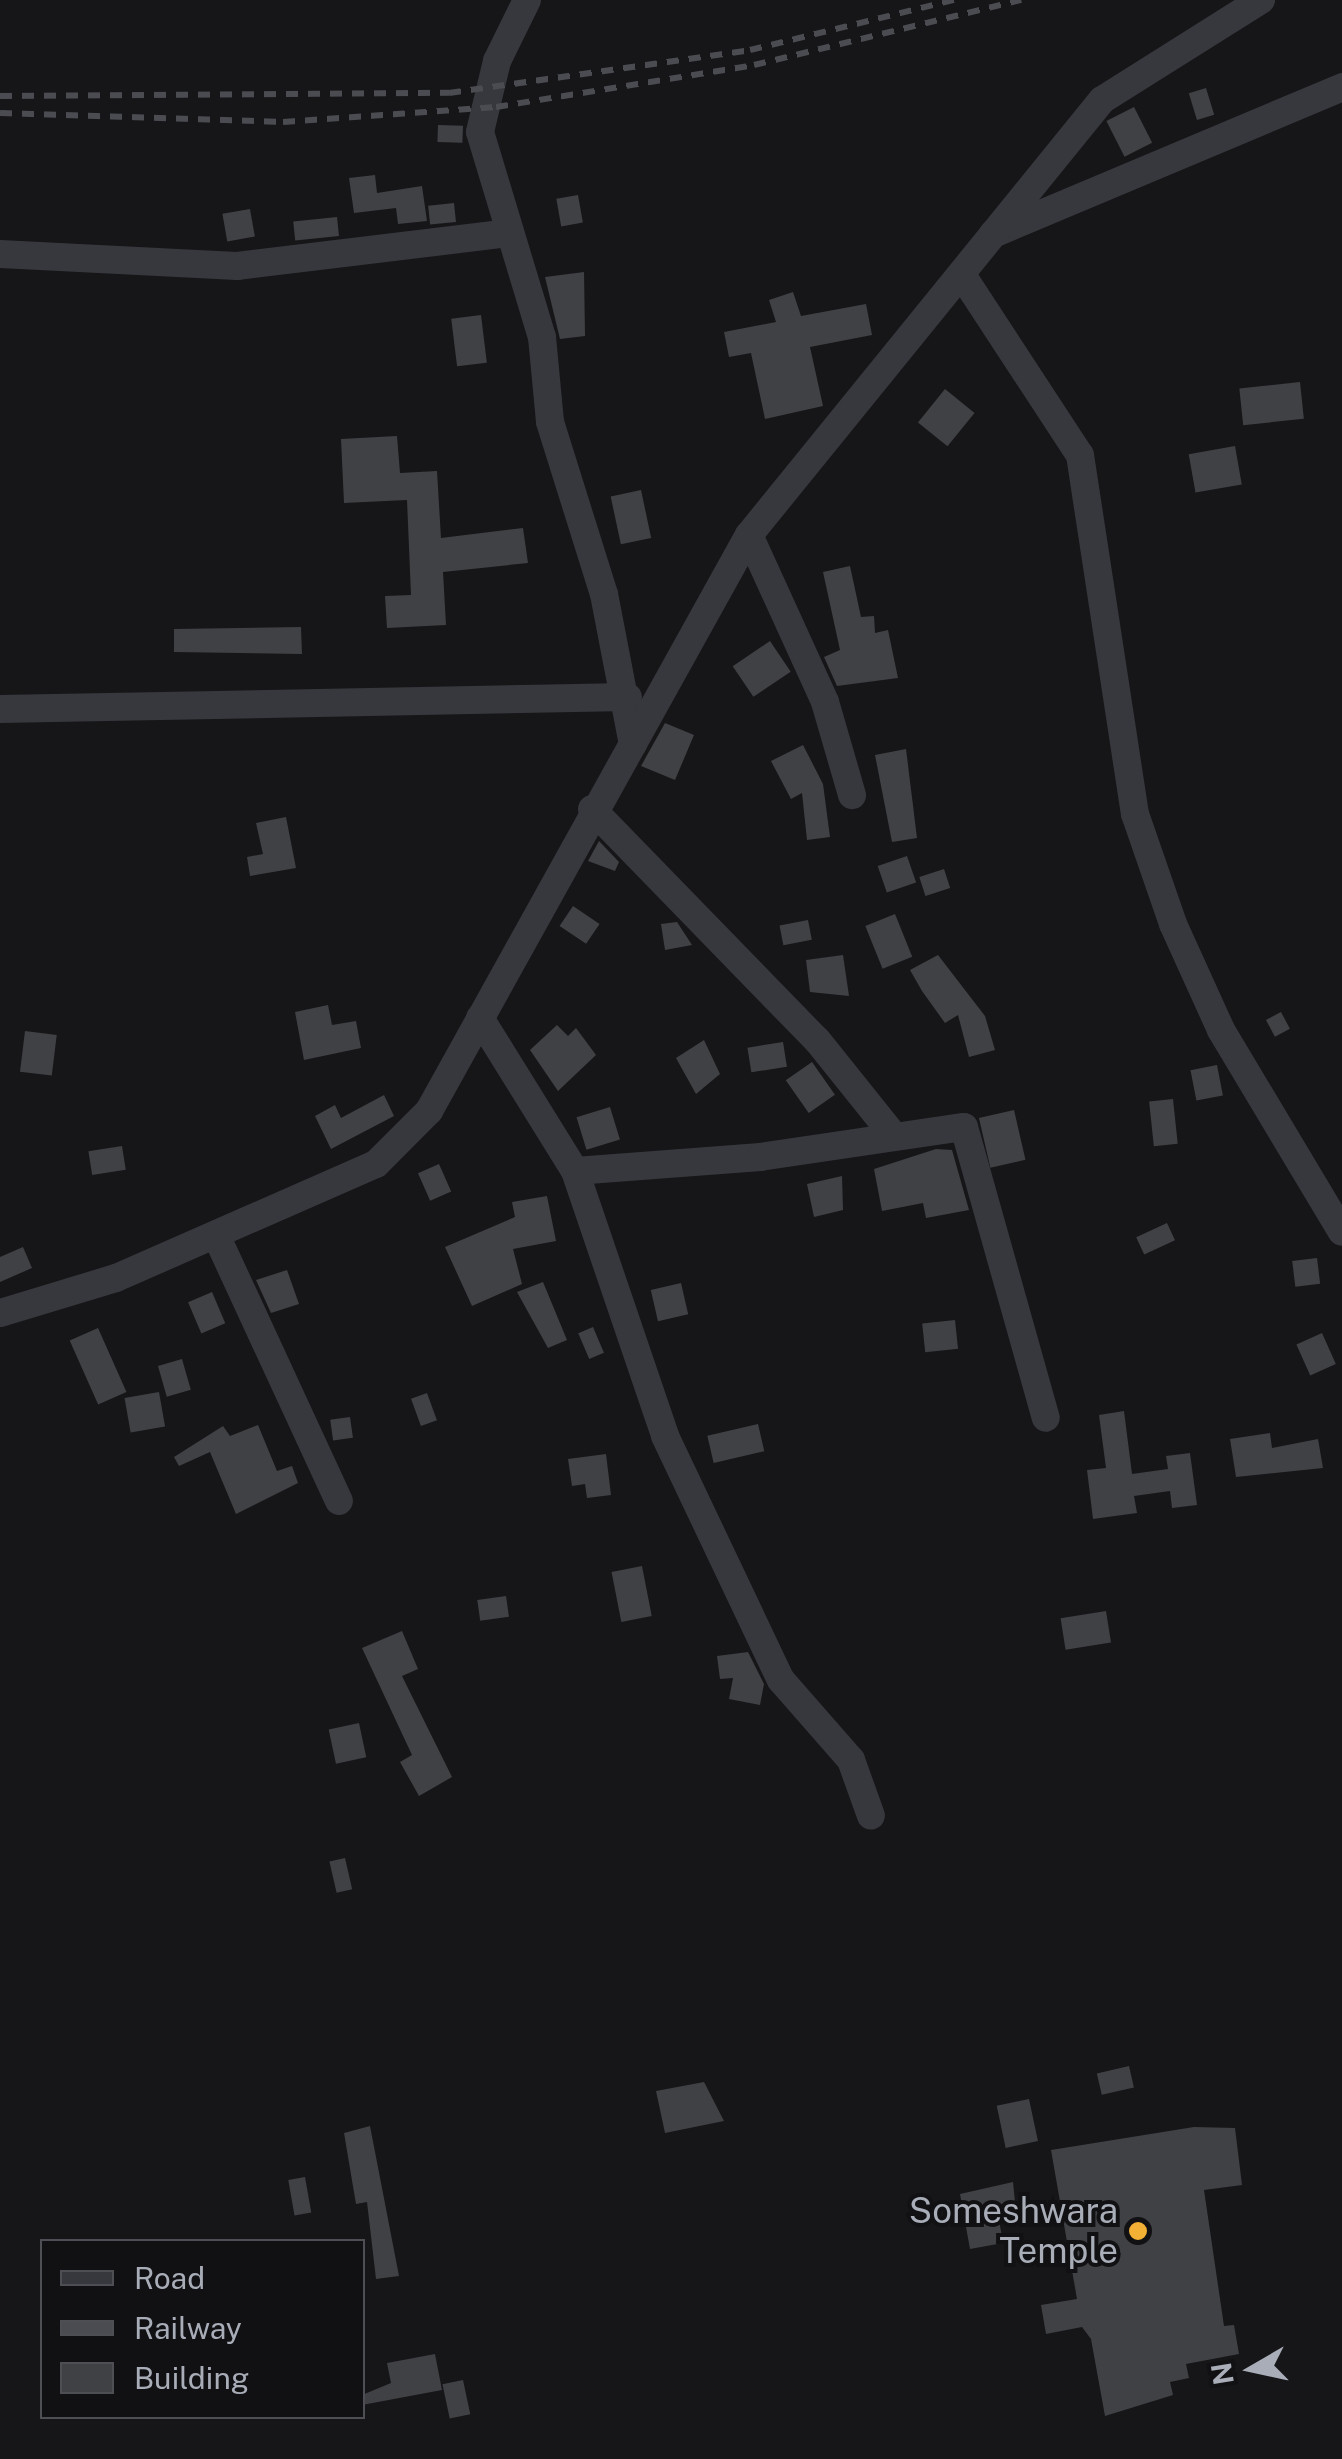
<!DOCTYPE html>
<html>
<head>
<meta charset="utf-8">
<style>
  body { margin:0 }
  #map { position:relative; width:1342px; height:2459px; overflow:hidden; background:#161618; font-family:"Public Sans",sans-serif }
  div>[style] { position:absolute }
  .building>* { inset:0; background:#404145; transform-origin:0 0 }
  .minor>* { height:28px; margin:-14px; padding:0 14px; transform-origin:14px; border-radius:14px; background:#37383d }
  .rail>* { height:6px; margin-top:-3px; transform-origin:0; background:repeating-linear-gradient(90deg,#4a4c52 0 12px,transparent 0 22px) }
  .dots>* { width:28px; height:28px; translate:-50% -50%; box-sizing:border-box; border:5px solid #111113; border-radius:50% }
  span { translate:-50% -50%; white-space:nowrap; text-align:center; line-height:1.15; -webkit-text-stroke:8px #111113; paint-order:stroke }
  .poi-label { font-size:35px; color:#a8adb8 }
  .right { translate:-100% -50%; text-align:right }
  .legend { position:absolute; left:40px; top:2239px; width:325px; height:180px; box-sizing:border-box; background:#111113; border:2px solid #4d4f55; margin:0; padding:12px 18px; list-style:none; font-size:30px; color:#a8adb8 }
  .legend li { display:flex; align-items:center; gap:20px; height:50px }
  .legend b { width:50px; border:2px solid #4d4f55 }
  .north { position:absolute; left:1202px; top:2319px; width:100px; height:100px; -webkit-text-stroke:8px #111113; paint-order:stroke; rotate:261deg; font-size:28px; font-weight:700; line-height:40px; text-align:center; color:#a8adb8 }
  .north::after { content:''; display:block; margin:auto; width:35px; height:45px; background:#a8adb8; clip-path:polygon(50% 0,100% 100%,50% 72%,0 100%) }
</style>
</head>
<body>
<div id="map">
  <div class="building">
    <i style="left:1206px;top:88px;width:28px;height:18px;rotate:73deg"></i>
    <i style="left:1134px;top:107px;width:40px;height:31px;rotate:63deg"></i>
    <i style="left:438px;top:125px;width:25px;height:17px;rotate:2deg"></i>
    <i style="clip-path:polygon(375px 175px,377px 193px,422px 186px,427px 221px,398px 224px,396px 208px,354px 213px,349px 178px)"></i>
    <i style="left:578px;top:195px;width:28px;height:22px;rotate:80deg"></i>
    <i style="left:454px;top:203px;width:19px;height:26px;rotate:84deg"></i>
    <i style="left:250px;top:209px;width:28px;height:28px;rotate:80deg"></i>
    <i style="left:337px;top:217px;width:19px;height:44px;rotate:84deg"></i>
    <i style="clip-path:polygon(584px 272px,585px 336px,560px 339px,545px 277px)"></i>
    <i style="clip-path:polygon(793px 292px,801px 316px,866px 304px,872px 335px,810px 347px,823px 406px,765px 419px,751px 353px,729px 357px,724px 332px,776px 322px,769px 300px)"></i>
    <i style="left:481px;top:315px;width:48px;height:30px;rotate:83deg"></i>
    <i style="left:1300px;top:382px;width:37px;height:61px;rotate:84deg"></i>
    <i style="left:945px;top:389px;width:38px;height:43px;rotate:39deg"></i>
    <i style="clip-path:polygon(397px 436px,400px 473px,437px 471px,441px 538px,523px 528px,528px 563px,443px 572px,446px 625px,387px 628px,385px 596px,411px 595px,407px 500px,344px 503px,341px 439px)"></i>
    <i style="left:1235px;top:446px;width:39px;height:47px;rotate:80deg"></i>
    <i style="left:641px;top:490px;width:49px;height:31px;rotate:78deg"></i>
    <i style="clip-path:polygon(850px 566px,861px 617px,874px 616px,875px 633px,888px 630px,898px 678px,837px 686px,824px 657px,840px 650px,823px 572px)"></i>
    <i style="clip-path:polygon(301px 627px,302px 654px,174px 652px,174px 629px)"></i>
    <i style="left:770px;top:641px;width:37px;height:45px;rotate:56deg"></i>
    <i style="clip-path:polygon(665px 723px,694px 735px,675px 780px,641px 766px)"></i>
    <i style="clip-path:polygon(803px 745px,823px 784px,830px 837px,807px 840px,802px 793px,791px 799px,771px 761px)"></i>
    <i style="clip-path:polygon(906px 749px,917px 838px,892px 842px,875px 755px)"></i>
    <i style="clip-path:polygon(286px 817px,296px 868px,250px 876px,247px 857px,263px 854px,256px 823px)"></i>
    <i style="clip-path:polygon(599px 841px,619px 862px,615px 871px,588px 861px)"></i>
    <i style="left:907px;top:856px;width:28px;height:31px;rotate:71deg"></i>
    <i style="left:944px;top:869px;width:20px;height:26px;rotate:72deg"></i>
    <i style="left:573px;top:906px;width:32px;height:24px;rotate:34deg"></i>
    <i style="left:895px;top:914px;width:46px;height:32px;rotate:68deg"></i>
    <i style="left:808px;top:920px;width:20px;height:29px;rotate:79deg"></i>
    <i style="clip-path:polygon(677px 922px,692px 945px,665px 950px,661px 924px)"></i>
    <i style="clip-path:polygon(843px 955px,849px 996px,810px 992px,806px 960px)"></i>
    <i style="clip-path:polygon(938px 955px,985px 1016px,995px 1050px,969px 1057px,958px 1015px,945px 1023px,922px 991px,910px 970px)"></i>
    <i style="clip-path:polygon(328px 1005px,332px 1025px,356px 1021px,361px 1048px,304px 1060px,295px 1012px)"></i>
    <i style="left:1281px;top:1012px;width:19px;height:17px;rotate:62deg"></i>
    <i style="clip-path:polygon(557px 1025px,568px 1036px,576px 1028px,596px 1055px,558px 1091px,530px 1050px)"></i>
    <i style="left:25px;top:1031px;width:32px;height:41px;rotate:7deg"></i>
    <i style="clip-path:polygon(704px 1040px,720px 1074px,696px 1094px,676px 1058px)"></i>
    <i style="left:783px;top:1042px;width:25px;height:36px;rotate:81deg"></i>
    <i style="left:812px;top:1062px;width:40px;height:32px;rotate:55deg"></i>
    <i style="left:1217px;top:1065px;width:31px;height:27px;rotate:79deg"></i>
    <i style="clip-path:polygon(384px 1095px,394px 1116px,331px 1149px,315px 1116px,335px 1105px,341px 1118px)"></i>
    <i style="left:1173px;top:1099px;width:45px;height:24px;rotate:84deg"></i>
    <i style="left:610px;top:1107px;width:34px;height:35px;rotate:73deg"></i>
    <i style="left:1014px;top:1110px;width:51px;height:36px;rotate:77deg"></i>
    <i style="left:122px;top:1146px;width:24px;height:34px;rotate:81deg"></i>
    <i style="clip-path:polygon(936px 1149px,952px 1150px,969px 1210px,926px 1218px,923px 1203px,882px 1211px,874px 1169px)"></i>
    <i style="left:439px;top:1164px;width:30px;height:23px;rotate:66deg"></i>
    <i style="clip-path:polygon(842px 1176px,843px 1210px,814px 1217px,807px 1184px)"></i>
    <i style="clip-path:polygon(547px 1196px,556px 1241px,513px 1249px,522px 1284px,472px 1306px,445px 1247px,515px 1217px,512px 1202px)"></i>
    <i style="left:1167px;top:1223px;width:19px;height:34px;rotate:65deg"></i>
    <i style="clip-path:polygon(23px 1247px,32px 1268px,0 1282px,0 1257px)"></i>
    <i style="left:1317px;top:1258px;width:26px;height:25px;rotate:83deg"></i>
    <i style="clip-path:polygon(287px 1270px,299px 1304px,271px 1313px,256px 1280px)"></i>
    <i style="clip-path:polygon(543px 1282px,567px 1340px,548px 1348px,517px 1292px)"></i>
    <i style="left:681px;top:1283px;width:32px;height:31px;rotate:77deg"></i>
    <i style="left:212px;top:1292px;width:34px;height:26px;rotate:67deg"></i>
    <i style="left:955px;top:1320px;width:29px;height:33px;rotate:84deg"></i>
    <i style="left:593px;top:1327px;width:28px;height:16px;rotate:67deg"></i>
    <i style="left:98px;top:1328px;width:70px;height:31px;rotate:66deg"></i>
    <i style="left:1322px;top:1333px;width:34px;height:28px;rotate:66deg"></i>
    <i style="left:182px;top:1359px;width:32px;height:25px;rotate:74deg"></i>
    <i style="left:159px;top:1392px;width:35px;height:35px;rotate:80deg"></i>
    <i style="left:427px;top:1393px;width:29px;height:17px;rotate:70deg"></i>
    <i style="clip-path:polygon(1124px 1411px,1132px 1474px,1168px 1469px,1166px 1456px,1190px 1453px,1197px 1505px,1172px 1508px,1170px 1491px,1134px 1496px,1137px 1513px,1093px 1519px,1087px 1470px,1106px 1468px,1099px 1415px)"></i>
    <i style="left:350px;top:1417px;width:21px;height:20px;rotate:82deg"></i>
    <i style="left:758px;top:1424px;width:28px;height:52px;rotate:77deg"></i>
    <i style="clip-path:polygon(258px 1425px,277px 1471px,292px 1466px,298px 1483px,236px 1514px,210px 1452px,179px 1466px,174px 1457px,223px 1426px,230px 1436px)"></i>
    <i style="clip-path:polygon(1270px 1433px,1272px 1448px,1318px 1439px,1323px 1468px,1236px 1477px,1230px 1439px)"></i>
    <i style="clip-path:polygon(606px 1454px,611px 1495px,587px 1498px,585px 1484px,572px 1486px,568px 1459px)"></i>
    <i style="left:642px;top:1566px;width:51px;height:31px;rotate:79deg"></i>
    <i style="left:506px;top:1596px;width:21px;height:29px;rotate:82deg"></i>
    <i style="left:1106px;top:1611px;width:32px;height:46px;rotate:81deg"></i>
    <i style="clip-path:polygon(402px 1631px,418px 1669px,402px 1676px,452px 1777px,419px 1796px,400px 1762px,412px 1755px,362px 1648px)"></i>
    <i style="clip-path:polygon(748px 1652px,764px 1684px,760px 1705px,729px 1699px,733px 1678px,720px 1679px,717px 1656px)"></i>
    <i style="left:359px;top:1723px;width:35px;height:31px;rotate:78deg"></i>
    <i style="left:345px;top:1858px;width:32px;height:16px;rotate:77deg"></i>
    <i style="left:1129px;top:2066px;width:22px;height:33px;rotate:77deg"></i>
    <i style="clip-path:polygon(704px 2082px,724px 2121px,665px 2133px,656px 2091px)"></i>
    <i style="left:1029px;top:2099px;width:43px;height:33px;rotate:78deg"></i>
    <i style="clip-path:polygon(370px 2126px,399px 2276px,376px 2279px,367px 2202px,356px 2204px,344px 2133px)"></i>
    <i style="clip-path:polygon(1194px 2127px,1235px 2128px,1242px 2185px,1204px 2190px,1224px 2326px,1234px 2325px,1239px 2354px,1186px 2364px,1189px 2378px,1170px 2382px,1173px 2395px,1105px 2416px,1091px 2339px,1082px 2327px,1046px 2334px,1041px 2305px,1077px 2299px,1051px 2150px)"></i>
    <i style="left:305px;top:2177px;width:36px;height:17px;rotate:80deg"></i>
    <i style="clip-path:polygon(1013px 2182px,1016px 2212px,998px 2214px,1003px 2243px,970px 2249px,960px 2194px)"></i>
    <i style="clip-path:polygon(435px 2354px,442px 2390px,362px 2405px,362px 2395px,391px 2383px,387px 2363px)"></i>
    <i style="left:463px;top:2380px;width:35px;height:21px;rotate:78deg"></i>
  </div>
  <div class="minor">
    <i style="left:527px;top:0;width:68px;rotate:116.2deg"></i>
    <i style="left:497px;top:61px;width:73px;rotate:103.5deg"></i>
    <i style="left:480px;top:132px;width:214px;rotate:73.2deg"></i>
    <i style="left:542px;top:337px;width:85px;rotate:84.6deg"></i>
    <i style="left:550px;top:422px;width:180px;rotate:72.6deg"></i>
    <i style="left:604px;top:594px;width:153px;rotate:79.1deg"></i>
    <i style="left:993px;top:234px;width:379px;rotate:-22.8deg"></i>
    <i style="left:0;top:254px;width:237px;rotate:2.9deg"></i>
    <i style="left:237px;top:266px;width:273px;rotate:-6.9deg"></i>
    <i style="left:962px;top:275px;width:215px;rotate:56.8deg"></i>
    <i style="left:1080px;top:455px;width:363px;rotate:81.3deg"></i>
    <i style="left:1135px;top:814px;width:116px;rotate:70.9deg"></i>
    <i style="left:1173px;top:924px;width:116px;rotate:65.6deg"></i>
    <i style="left:1221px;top:1030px;width:235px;rotate:59.1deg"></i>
    <i style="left:749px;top:535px;width:183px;rotate:65.5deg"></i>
    <i style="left:825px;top:702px;width:97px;rotate:73.8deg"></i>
    <i style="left:0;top:709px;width:628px;rotate:-1.09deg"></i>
    <i style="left:592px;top:809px;width:322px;rotate:45.8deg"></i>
    <i style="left:817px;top:1040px;width:123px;rotate:51.3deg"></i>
    <i style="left:480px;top:1018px;width:180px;rotate:58.2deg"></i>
    <i style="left:575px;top:1171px;width:280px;rotate:71.2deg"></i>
    <i style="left:665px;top:1436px;width:270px;rotate:64.6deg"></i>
    <i style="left:781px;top:1680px;width:106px;rotate:48.8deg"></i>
    <i style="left:851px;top:1760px;width:59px;rotate:70.3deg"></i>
    <i style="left:575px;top:1171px;width:186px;rotate:-4.3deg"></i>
    <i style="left:760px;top:1157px;width:206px;rotate:-8.4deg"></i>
    <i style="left:964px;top:1127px;width:302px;rotate:74.3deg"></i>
    <i style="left:216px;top:1235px;width:293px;rotate:65.2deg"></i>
    <i style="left:0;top:1313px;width:121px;rotate:-16.8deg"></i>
    <i style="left:116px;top:1278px;width:284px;rotate:-23.7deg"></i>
    <i style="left:376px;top:1164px;width:75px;rotate:-45deg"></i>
    <i style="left:429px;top:1111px;width:659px;rotate:-60.95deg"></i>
    <i style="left:749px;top:535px;width:560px;rotate:-50.94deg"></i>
    <i style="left:1102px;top:100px;width:188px;rotate:-32.2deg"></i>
  </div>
  <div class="rail">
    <i style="left:0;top:96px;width:449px;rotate:-0.4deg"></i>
    <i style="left:449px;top:93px;width:304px;rotate:-8.1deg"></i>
    <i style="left:750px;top:50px;width:210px;rotate:-13.8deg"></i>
    <i style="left:0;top:113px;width:283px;rotate:1.8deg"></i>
    <i style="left:283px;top:122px;width:214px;rotate:-4deg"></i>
    <i style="left:496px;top:107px;width:261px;rotate:-9.2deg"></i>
    <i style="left:754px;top:65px;width:275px;rotate:-13.7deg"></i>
  </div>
  <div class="dots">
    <i style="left:1138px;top:2231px;background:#f2b134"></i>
  </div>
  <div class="poi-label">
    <span class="right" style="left:1118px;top:2231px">Someshwara<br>Temple</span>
  </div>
  <ul class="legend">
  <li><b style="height:12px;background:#37383d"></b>Road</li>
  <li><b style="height:12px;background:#4a4c52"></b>Railway</li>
  <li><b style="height:28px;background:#404145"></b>Building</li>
  </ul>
  <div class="north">N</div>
</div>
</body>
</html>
